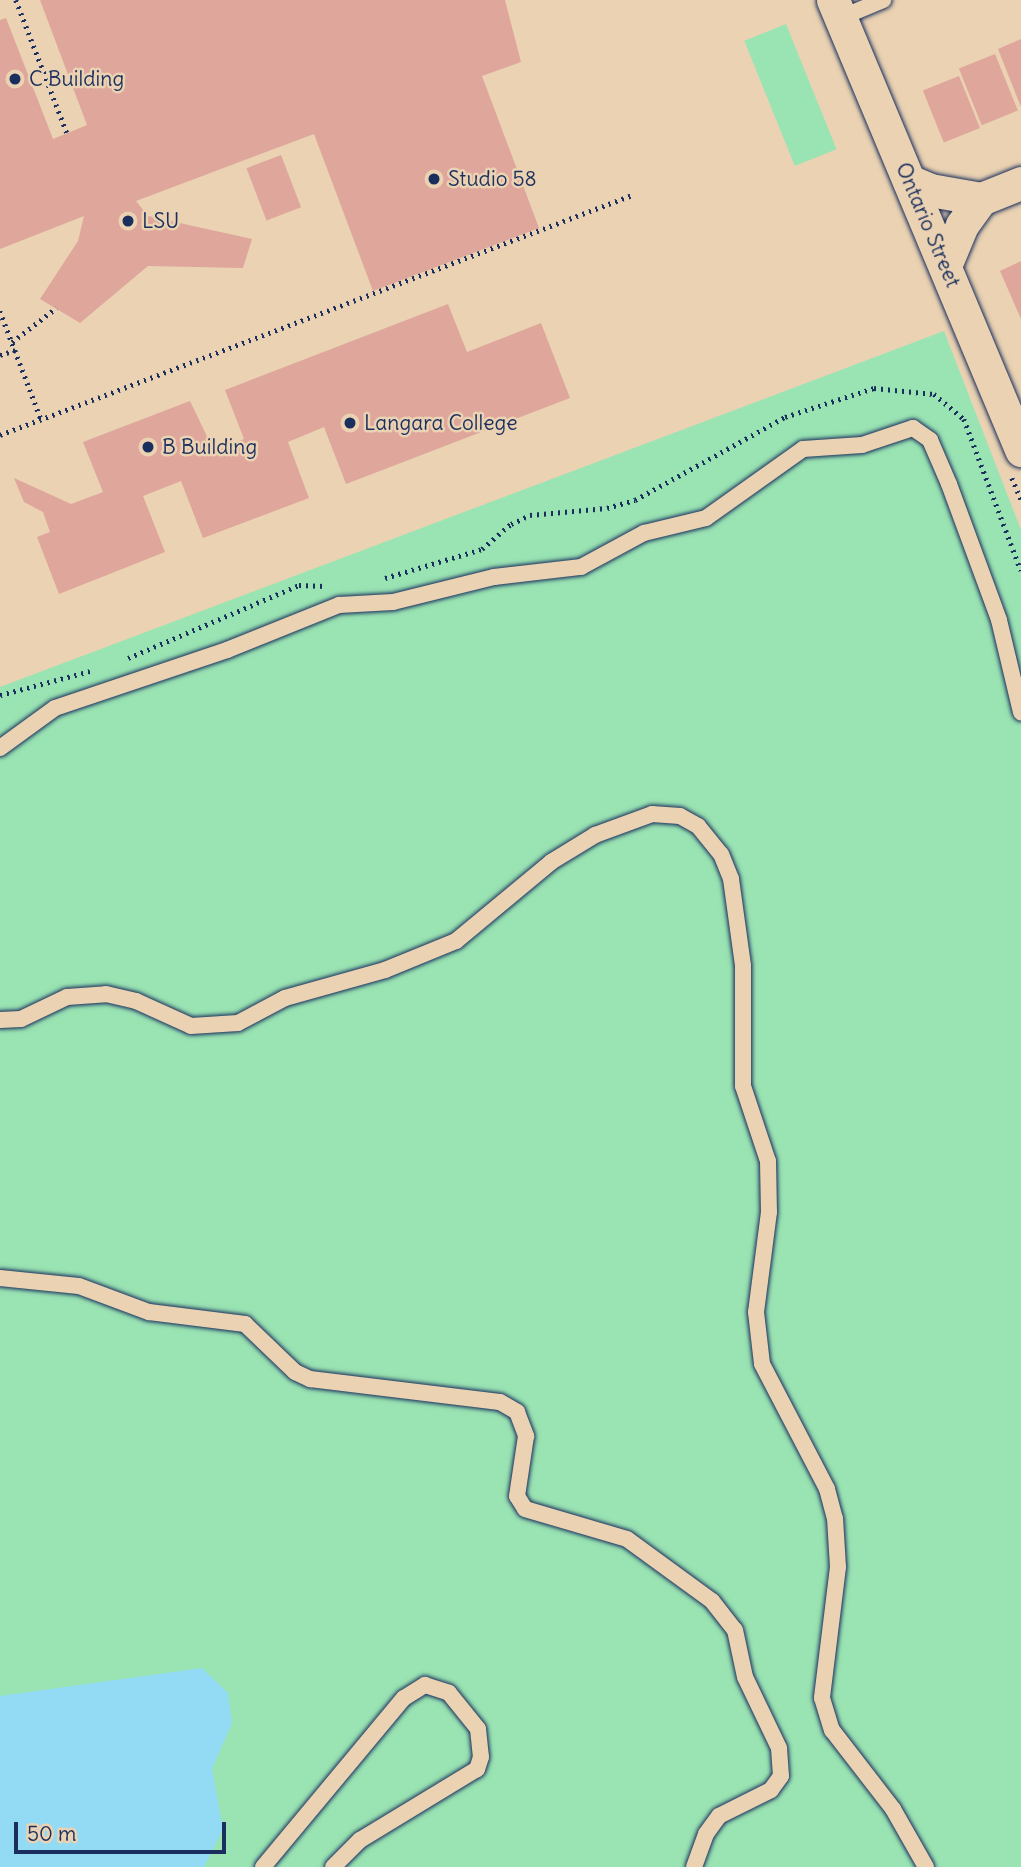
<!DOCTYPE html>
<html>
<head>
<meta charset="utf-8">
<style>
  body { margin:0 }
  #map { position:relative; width:1021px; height:1867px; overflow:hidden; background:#ead2b2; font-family:Delius,sans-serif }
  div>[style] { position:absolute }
  .green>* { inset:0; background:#9ae4b3; transform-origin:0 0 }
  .water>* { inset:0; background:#93dbf4 }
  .building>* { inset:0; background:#dfa69c; transform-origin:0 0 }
  .path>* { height:4.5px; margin-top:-2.25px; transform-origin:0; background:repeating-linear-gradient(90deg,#1b2f5e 0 2px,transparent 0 7px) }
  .roads { filter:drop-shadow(0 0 2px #1b2f5e) drop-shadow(0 0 2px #1b2f5e) }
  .service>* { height:16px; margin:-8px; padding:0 8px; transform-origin:8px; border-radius:8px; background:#ead2b2 }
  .minor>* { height:33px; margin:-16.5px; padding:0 16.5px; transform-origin:16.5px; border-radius:16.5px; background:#ead2b2 }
  .dots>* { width:19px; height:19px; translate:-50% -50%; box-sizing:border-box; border:4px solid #ead2b2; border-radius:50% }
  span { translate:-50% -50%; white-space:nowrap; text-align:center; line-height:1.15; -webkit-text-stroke:5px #ead2b2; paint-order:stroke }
  .poi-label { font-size:21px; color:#1b2f5e }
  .left { translate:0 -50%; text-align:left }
  .street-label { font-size:21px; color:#1b2f5e }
  .scale { position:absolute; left:14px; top:1822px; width:212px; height:32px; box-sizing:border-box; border:4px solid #1b2f5e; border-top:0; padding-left:9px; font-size:21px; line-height:24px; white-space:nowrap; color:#1b2f5e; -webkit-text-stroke:5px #ead2b2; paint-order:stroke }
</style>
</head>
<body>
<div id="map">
  <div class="green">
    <i style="left:786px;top:24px;width:135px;height:45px;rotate:68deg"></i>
    <i style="clip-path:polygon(944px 331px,1021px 530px,1021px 1867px,0 1867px,0 687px)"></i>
  </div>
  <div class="water">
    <i style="clip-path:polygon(202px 1668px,228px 1693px,232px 1723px,212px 1769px,223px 1829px,204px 1867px,0 1867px,0 1696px)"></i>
  </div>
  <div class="building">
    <i style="clip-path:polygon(40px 0,505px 0,521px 62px,482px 76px,539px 228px,373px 291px,314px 134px,136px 201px,148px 216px,252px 239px,243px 268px,148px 266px,80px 323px,40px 299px,78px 241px,84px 216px,0 249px,0 20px,6px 18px,53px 139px,87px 125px)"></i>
    <i style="clip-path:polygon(1021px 39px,1021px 107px,998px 49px)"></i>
    <i style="left:995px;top:54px;width:61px;height:39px;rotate:68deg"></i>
    <i style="left:959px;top:76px;width:56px;height:39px;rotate:68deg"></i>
    <i style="left:281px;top:155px;width:56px;height:37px;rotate:69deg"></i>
    <i style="clip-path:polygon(1021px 261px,1021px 319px,1000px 271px)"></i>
    <i style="clip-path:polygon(448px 304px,467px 352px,541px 323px,570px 398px,346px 484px,324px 427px,288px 442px,309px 498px,203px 538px,181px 481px,143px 496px,165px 552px,59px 594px,37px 537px,50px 532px,43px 512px,24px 502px,14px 478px,71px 504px,103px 492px,83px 442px,190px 401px,214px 451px,244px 439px,225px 390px)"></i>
  </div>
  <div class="path">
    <i style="left:16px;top:0;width:142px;rotate:69deg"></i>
    <i style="left:0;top:311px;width:116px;rotate:69.2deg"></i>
    <i style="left:12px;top:342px;width:56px;rotate:-37.7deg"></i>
    <i style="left:0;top:355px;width:16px;rotate:-18deg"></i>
    <i style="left:0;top:435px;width:676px;rotate:-20.79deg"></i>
    <i style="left:1012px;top:478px;width:23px;rotate:67deg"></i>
    <i style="left:385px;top:578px;width:101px;rotate:-16.6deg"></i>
    <i style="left:482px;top:549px;width:38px;rotate:-41deg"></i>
    <i style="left:511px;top:524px;width:21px;rotate:-25deg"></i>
    <i style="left:530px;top:515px;width:77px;rotate:-5.2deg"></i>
    <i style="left:607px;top:508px;width:29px;rotate:-16deg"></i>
    <i style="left:635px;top:500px;width:171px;rotate:-29deg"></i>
    <i style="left:785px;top:417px;width:94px;rotate:-18deg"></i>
    <i style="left:874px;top:388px;width:60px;rotate:5.7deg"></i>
    <i style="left:934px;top:394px;width:39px;rotate:40deg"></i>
    <i style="left:964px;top:419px;width:162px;rotate:69.4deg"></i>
    <i style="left:128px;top:658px;width:186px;rotate:-23.1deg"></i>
    <i style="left:299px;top:585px;width:26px;rotate:2deg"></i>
    <i style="left:0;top:695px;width:93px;rotate:-14.9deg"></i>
  </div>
  <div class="roads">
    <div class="service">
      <i style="left:840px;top:18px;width:47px;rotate:-22.7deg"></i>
      <i style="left:0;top:748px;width:68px;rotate:-36deg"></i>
      <i style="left:55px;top:708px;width:182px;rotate:-18.6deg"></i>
      <i style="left:227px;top:650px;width:121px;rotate:-21.9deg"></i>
      <i style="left:339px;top:605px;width:54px;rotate:-3.2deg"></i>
      <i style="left:393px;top:602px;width:104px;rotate:-13.9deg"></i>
      <i style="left:494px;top:577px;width:88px;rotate:-6.6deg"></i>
      <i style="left:581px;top:567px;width:72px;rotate:-28.4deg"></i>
      <i style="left:644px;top:533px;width:64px;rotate:-13.6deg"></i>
      <i style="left:706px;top:518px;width:119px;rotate:-35.4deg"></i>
      <i style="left:803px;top:449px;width:59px;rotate:-3.9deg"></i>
      <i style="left:862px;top:445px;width:54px;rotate:-18.4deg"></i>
      <i style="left:913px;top:428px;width:21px;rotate:35deg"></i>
      <i style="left:930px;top:440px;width:48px;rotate:66.6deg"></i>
      <i style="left:949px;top:484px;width:145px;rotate:69.8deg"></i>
      <i style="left:999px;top:620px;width:95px;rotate:76.6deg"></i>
      <i style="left:0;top:1020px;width:21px;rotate:-3deg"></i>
      <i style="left:21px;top:1019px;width:51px;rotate:-25.6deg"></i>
      <i style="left:67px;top:997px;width:39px;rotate:-4deg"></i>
      <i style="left:106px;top:994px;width:31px;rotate:13deg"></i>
      <i style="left:136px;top:1001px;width:60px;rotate:24.4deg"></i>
      <i style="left:191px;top:1026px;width:47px;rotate:-3.7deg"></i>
      <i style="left:238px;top:1023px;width:53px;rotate:-28deg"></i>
      <i style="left:285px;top:998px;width:104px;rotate:-15.6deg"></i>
      <i style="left:385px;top:970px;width:77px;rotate:-22.2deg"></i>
      <i style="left:456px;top:941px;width:124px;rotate:-39.7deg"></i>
      <i style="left:551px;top:862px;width:52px;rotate:-31.5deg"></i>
      <i style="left:595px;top:835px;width:61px;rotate:-20.2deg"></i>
      <i style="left:652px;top:814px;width:28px;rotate:4deg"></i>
      <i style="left:680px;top:816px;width:21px;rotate:29deg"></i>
      <i style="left:698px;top:826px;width:36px;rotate:51deg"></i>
      <i style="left:721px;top:854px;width:27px;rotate:68deg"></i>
      <i style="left:731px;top:879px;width:88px;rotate:82.1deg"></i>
      <i style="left:743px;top:966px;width:120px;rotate:90deg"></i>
      <i style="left:743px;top:1086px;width:79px;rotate:71.6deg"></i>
      <i style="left:768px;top:1161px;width:51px;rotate:88.9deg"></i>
      <i style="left:769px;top:1212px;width:101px;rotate:97.4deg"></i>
      <i style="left:756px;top:1312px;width:52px;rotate:83.4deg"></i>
      <i style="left:762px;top:1364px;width:141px;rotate:62.5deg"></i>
      <i style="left:827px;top:1489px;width:30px;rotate:75deg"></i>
      <i style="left:835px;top:1518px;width:49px;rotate:86.5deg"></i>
      <i style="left:838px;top:1567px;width:132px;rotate:97deg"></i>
      <i style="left:822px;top:1698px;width:34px;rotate:73deg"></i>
      <i style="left:832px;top:1730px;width:100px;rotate:52.3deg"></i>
      <i style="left:893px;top:1809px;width:67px;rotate:60.4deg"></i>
      <i style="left:0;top:1278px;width:79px;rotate:5.8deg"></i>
      <i style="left:79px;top:1286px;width:75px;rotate:20.4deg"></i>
      <i style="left:149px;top:1312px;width:97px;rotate:7.1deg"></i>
      <i style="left:245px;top:1324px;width:69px;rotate:43.8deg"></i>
      <i style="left:295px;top:1372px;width:17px;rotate:25deg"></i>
      <i style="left:310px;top:1379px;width:191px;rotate:6.9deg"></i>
      <i style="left:500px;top:1402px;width:20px;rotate:30deg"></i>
      <i style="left:517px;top:1412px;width:26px;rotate:69deg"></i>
      <i style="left:526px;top:1436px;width:61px;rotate:98.5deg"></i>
      <i style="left:517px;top:1496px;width:15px;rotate:58deg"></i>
      <i style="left:525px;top:1509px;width:106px;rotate:16.4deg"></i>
      <i style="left:627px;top:1539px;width:105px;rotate:36.1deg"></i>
      <i style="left:712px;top:1601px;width:37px;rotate:52deg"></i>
      <i style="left:735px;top:1630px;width:48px;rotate:78deg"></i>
      <i style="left:745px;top:1677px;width:79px;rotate:64.4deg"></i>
      <i style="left:779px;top:1748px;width:28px;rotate:86deg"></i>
      <i style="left:781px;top:1776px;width:17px;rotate:126deg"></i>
      <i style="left:771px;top:1790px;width:58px;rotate:153.4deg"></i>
      <i style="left:719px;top:1816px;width:22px;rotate:126deg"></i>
      <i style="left:706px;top:1834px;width:35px;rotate:110deg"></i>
      <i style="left:263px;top:1867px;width:220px;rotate:-50.2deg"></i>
      <i style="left:404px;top:1698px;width:25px;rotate:-32deg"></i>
      <i style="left:425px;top:1685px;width:25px;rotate:18deg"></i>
      <i style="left:449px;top:1693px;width:46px;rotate:51.1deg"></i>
      <i style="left:478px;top:1729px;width:28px;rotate:84deg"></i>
      <i style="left:481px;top:1757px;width:13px;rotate:108deg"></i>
      <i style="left:477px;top:1769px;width:137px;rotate:148.7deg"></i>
      <i style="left:360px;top:1840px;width:38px;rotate:135deg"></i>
    </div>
    <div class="minor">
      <i style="left:833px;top:0;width:488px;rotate:67.3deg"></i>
      <i style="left:909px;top:181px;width:23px;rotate:23deg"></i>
      <i style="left:930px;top:190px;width:52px;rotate:10deg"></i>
      <i style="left:981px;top:199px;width:43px;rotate:-21.8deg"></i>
      <i style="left:945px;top:266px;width:44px;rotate:-67.5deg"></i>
      <i style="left:962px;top:225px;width:32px;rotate:-54deg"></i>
    </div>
  </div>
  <div class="dots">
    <i style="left:15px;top:79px;background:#1b2f5e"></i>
    <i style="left:434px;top:179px;background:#1b2f5e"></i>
    <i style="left:128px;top:221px;background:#1b2f5e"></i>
    <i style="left:350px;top:423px;background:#1b2f5e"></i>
    <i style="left:148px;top:447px;background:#1b2f5e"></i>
  </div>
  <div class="poi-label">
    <span class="left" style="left:29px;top:79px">C Building</span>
    <span class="left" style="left:448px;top:179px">Studio 58</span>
    <span class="left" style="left:142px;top:221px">LSU</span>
    <span class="left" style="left:364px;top:423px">Langara College</span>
    <span class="left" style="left:162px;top:447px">B Building</span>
  </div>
  <div class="street-label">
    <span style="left:928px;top:225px;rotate:67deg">Ontario Street</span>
  </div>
  <div class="scale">50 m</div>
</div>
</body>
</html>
